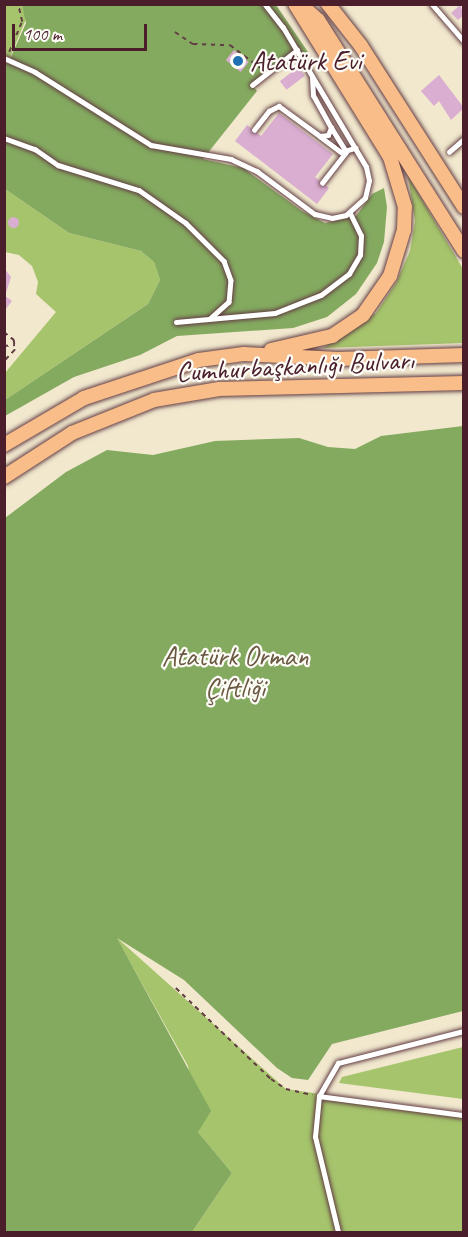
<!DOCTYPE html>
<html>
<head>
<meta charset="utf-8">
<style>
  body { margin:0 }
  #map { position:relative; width:468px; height:1237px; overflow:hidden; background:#f1e8ce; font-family:Caveat,sans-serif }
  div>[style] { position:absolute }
  .green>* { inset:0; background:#a5c46c }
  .forest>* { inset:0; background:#84aa60 }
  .building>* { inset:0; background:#d9aed1; transform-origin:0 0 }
  .round { border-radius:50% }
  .path>* { height:1.5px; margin-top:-0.75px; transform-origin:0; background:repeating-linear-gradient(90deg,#633d43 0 4.5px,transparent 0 9px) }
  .roads { filter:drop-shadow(0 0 2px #633d43) drop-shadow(0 0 2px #633d43) }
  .service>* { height:4.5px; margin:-2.25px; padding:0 2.25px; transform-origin:2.25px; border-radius:2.25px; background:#fff }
  .primary>* { height:14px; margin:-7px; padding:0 7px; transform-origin:7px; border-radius:7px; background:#f8bd89 }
  .dots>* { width:16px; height:16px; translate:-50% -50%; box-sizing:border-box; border:3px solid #fdfcf7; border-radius:50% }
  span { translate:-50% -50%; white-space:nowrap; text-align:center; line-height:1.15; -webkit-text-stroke:4.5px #fdfcf7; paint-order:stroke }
  .poi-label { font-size:28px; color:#4a1f2b }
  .left { translate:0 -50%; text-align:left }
  .street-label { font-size:28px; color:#4a1f2b }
  .park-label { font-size:28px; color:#6a5942 }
  .frame { position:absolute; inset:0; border:6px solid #4a1f2b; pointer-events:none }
  .scale { position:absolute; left:12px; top:24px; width:135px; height:27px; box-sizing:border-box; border:3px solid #4a1f2b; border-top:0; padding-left:8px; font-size:18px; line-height:21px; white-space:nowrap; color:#4a1f2b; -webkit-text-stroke:4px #fdfcf7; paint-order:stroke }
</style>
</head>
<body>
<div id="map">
  <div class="green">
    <i style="clip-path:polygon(4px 5px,22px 5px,26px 19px,9px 60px,5px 58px)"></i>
    <i style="clip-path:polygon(408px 176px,463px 269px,463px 343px,323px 348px,376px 313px,396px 283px,410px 251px,415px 221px)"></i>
    <i style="clip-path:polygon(5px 189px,69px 233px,141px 251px,154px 262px,160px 280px,148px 304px,5px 400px,5px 373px,56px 312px,36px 294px,38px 282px,32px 266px,19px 255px,5px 252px)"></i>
    <i style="clip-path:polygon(116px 937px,286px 1089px,463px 1115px,463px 1232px,192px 1232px,232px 1173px,198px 1132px,188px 1066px)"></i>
    <i style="clip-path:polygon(463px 1047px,463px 1099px,339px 1083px,342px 1077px)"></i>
  </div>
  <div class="forest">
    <i style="clip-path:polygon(22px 5px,276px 5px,308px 52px,295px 62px,291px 56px,252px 85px,257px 91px,203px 159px,243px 168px,302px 211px,325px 223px,356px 216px,372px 194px,384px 188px,387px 207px,384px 242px,377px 263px,356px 294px,327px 317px,293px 328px,177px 336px,140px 355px,74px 377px,5px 416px,5px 400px,148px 304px,160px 280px,154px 262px,141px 251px,69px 233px,5px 189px,5px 58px,10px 59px,26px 23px)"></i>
    <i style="clip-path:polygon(463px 426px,463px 1011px,332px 1044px,308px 1080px,292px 1078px,277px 1068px,184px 980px,117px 938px,211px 1111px,198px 1132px,232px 1173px,192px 1232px,5px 1232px,5px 518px,66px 472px,107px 450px,153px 455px,215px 441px,299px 438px,328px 447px,355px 449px,381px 436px)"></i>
  </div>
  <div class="building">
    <i style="clip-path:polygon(460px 5px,464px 15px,458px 20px,451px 13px)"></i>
    <i style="left:234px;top:50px;width:19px;height:13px;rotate:39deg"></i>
    <i style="left:298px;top:67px;width:11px;height:23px;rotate:52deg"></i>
    <i style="clip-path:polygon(439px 75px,464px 108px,451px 120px,439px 101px,434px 106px,421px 91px)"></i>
    <i style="clip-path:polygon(279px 113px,333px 154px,315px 177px,329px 188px,317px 204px,235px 141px,247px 125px,261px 136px)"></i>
    <i class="round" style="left:7.5px;top:216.5px;width:11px;height:11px"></i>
    <i style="clip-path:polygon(4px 268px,11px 277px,5px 296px,12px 301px,5px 310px)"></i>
  </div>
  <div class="path">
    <i style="left:175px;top:32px;width:22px;rotate:34deg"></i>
    <i style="left:193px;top:44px;width:37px;rotate:2deg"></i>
    <i style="left:230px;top:45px;width:40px;rotate:37deg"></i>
    <i style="left:9px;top:52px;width:33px;rotate:-67deg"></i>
    <i style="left:22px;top:22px;width:18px;rotate:-103deg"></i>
    <i style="left:4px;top:332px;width:13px;rotate:39deg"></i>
    <i style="left:14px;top:340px;width:10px;rotate:84deg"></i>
    <i style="left:15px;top:350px;width:16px;rotate:133deg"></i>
    <i style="left:4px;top:346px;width:11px;rotate:-5deg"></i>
    <i style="left:176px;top:988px;width:132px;rotate:43.8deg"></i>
    <i style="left:271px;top:1079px;width:18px;rotate:34deg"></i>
    <i style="left:286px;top:1089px;width:27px;rotate:13deg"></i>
  </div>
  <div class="roads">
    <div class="service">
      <i style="left:432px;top:4px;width:49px;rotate:49.1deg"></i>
      <i style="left:4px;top:58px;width:34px;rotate:24deg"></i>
      <i style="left:35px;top:72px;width:137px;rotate:32.2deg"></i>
      <i style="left:151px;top:145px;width:81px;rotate:9.9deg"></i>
      <i style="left:231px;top:159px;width:29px;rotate:25deg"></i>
      <i style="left:257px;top:171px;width:72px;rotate:36.6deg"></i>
      <i style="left:315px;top:214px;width:17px;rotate:13deg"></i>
      <i style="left:332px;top:218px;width:14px;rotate:-12deg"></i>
      <i style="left:346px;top:215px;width:25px;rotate:-42deg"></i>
      <i style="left:365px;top:198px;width:17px;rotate:-77deg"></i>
      <i style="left:369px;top:181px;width:14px;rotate:-102deg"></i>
      <i style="left:366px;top:167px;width:162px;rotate:-120.8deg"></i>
      <i style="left:283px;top:28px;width:31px;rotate:-128deg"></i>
      <i style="left:252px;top:85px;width:57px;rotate:-37.9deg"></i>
      <i style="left:254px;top:130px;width:24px;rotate:-52deg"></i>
      <i style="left:269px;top:111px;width:11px;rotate:-27deg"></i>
      <i style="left:279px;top:106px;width:51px;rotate:36.2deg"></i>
      <i style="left:320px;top:136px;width:8px;rotate:-7deg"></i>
      <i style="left:328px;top:135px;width:8px;rotate:-67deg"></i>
      <i style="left:331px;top:128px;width:37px;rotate:-119deg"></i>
      <i style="left:313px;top:96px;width:19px;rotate:-93deg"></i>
      <i style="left:321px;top:137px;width:25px;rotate:37deg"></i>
      <i style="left:341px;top:152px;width:15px;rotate:-16deg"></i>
      <i style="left:4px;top:138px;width:33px;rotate:20deg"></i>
      <i style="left:35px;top:149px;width:28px;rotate:35deg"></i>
      <i style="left:58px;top:165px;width:85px;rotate:17.2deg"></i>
      <i style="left:139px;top:190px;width:57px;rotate:35.1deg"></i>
      <i style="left:186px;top:223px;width:54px;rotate:45deg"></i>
      <i style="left:224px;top:261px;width:20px;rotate:70deg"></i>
      <i style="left:231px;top:280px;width:22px;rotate:95deg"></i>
      <i style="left:229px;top:302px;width:25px;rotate:138deg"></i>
      <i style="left:449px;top:152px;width:20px;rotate:-41deg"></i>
      <i style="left:322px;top:183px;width:39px;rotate:-52deg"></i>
      <i style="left:346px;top:152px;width:28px;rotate:-122deg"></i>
      <i style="left:176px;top:322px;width:99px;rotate:-5.2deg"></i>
      <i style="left:275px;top:313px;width:49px;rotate:-21.4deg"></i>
      <i style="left:321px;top:295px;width:35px;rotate:-37deg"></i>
      <i style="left:349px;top:274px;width:22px;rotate:-60deg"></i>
      <i style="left:360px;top:255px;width:19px;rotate:-87deg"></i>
      <i style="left:361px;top:236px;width:25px;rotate:-116deg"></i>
      <i style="left:319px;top:1096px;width:146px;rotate:7.5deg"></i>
      <i style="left:338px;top:1232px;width:98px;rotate:-103.6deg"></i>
      <i style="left:315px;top:1137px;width:41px;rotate:-84.4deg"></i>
      <i style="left:319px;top:1096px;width:38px;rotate:-60deg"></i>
      <i style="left:338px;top:1063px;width:130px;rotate:-14.3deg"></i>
    </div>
    <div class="primary">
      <i style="left:300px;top:4px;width:24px;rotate:42deg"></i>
      <i style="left:318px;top:20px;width:273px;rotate:57.7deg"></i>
      <i style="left:328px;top:4px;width:53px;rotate:51.8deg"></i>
      <i style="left:361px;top:46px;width:191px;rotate:57.4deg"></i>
      <i style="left:271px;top:350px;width:63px;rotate:-12.9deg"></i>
      <i style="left:332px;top:336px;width:37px;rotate:-34deg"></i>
      <i style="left:363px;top:315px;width:47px;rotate:-55.3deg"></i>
      <i style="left:390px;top:276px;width:48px;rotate:-73.1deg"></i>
      <i style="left:404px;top:230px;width:23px;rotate:-88deg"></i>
      <i style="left:405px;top:207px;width:52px;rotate:-106.7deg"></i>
      <i style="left:390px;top:157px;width:180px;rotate:-121.8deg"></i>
      <i style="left:4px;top:445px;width:93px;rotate:-30.4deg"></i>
      <i style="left:84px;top:398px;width:121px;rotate:-18.3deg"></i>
      <i style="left:199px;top:360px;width:45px;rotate:-7.6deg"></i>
      <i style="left:244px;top:354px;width:94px;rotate:3deg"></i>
      <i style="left:338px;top:359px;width:126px;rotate:-1.8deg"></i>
      <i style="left:4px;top:477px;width:81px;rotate:-32.9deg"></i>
      <i style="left:72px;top:433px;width:88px;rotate:-21.9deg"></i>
      <i style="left:154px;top:400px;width:66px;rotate:-9.6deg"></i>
      <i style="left:219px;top:389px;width:245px;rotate:-1.4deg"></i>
    </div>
  </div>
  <div class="dots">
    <i style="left:238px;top:61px;background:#1f6fb2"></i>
  </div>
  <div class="poi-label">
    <span class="left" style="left:250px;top:61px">Atatürk Evi</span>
  </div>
  <div class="street-label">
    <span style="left:295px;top:366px;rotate:-3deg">Cumhurbaşkanlığı Bulvarı</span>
  </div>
  <div class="park-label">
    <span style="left:235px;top:672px">Atatürk Orman<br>Çiftliği</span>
  </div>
  <div class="frame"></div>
  <div class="scale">100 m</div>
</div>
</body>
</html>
